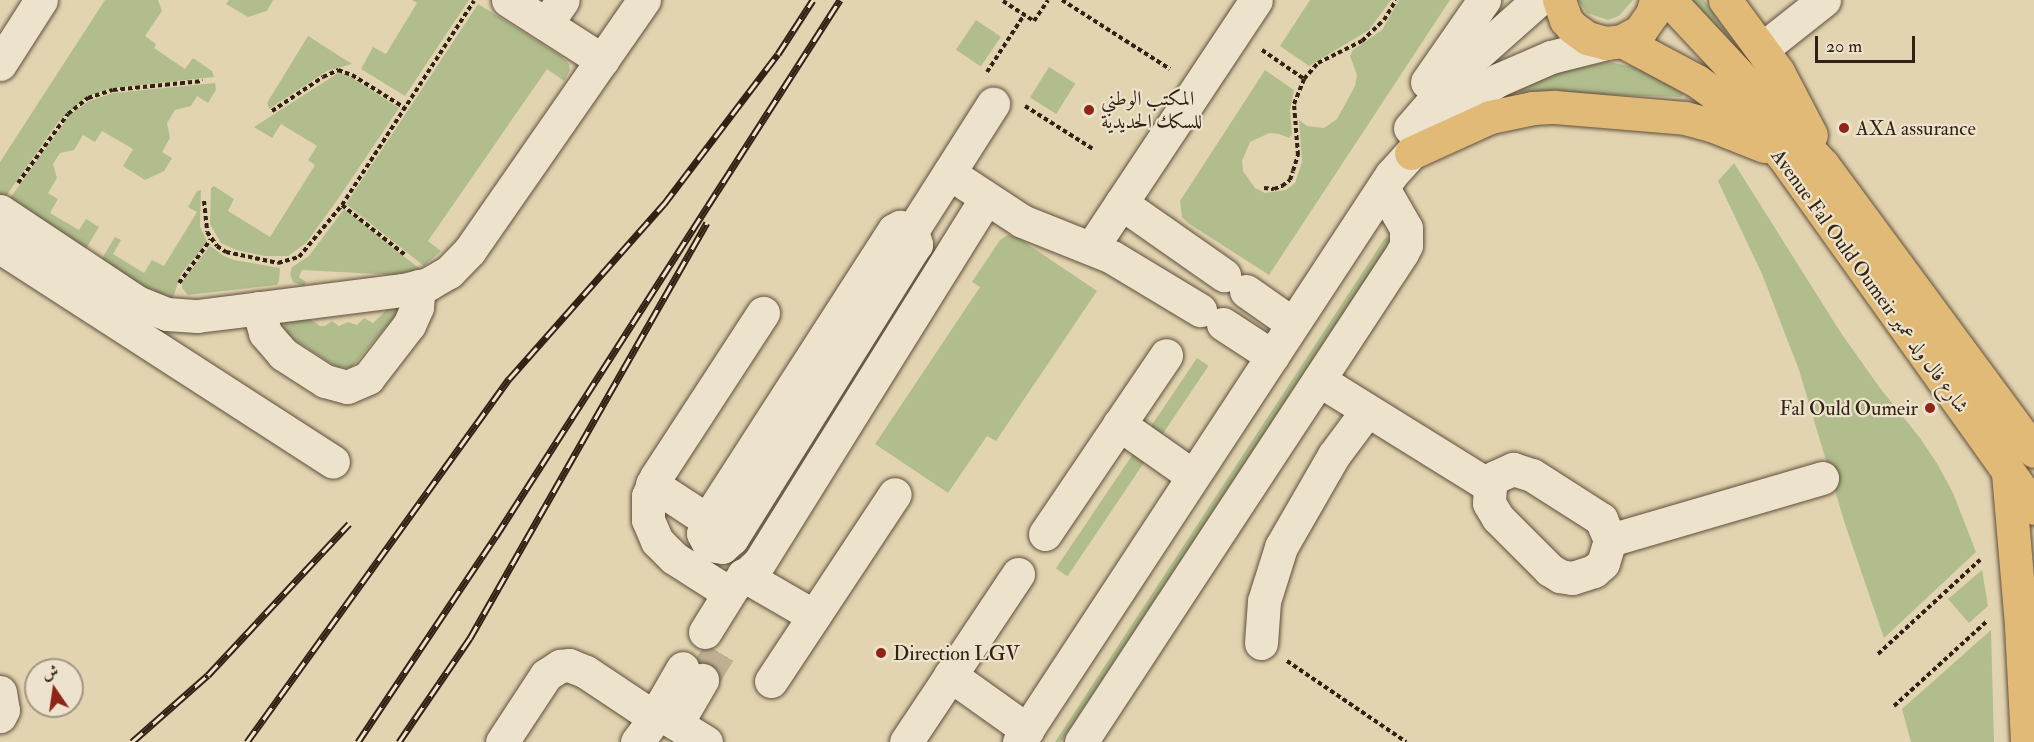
<!DOCTYPE html>
<html>
<head>
<meta charset="utf-8">
<style>
  body { margin:0 }
  #map { position:relative; width:2034px; height:742px; overflow:hidden; background:#e3d4b1; font-family:"IM FELL Double Pica",Amiri,serif }
  div>[style] { position:absolute }
  .green>* { inset:0; background:#b2bd8d; transform-origin:0 0 }
  .minor-tunnel>* { height:33px; margin-top:-16.5px; transform-origin:0; background:repeating-linear-gradient(90deg,#c0b092 0 33px,transparent 0 49px) }
  .path>* { height:4px; margin-top:-2px; transform-origin:0; background:repeating-linear-gradient(90deg,#322214 0 4.5px,transparent 0 7.5px) }
  .roads { filter:drop-shadow(0 0 2px #5e4e3b) drop-shadow(0 0 2px #5e4e3b) }
  .minor>* { height:33px; margin:-16.5px; padding:0 16.5px; transform-origin:16.5px; border-radius:16.5px; background:#ede3cc }
  .major>* { height:33px; margin:-16.5px; padding:0 16.5px; transform-origin:16.5px; border-radius:16.5px; background:#e2ba78 }
  .rail>* { height:7px; margin-top:-3.5px; transform-origin:0; background:repeating-linear-gradient(90deg,#ede3cc 0 14px,#322214 0 28px); box-sizing:border-box; border-block:2px solid #322214 }
  .dots>* { width:16px; height:16px; translate:-50% -50%; box-sizing:border-box; border:3px solid #ede3cc; border-radius:50% }
  span { translate:-50% -50%; white-space:nowrap; text-align:center; line-height:1.15; -webkit-text-stroke:4.5px #ede3cc; paint-order:stroke }
  .poi-label { font-size:20px; color:#322214 }
  .left { translate:0 -50%; text-align:left }
  .right { translate:-100% -50%; text-align:right }
  .street-label { font-size:20px; color:#322214 }
  .north { position:absolute; left:24px; top:658px; width:60px; height:60px; box-sizing:border-box; background:#ede3cc; border:2px solid #a29682; border-radius:50%; rotate:347deg; font-size:16px; font-weight:700; line-height:24px; text-align:center; color:#322214 }
  .north::after { content:''; display:block; margin:auto; width:21px; height:27px; background:#8f2418; clip-path:polygon(50% 0,100% 100%,50% 72%,0 100%) }
  .scale { position:absolute; left:1815px; top:36px; width:100px; height:27px; box-sizing:border-box; border:3px solid #322214; border-top:0; padding-left:8px; font-size:18px; line-height:21px; white-space:nowrap; color:#322214; -webkit-text-stroke:4px #ede3cc; paint-order:stroke }
</style>
</head>
<body>
<div id="map">
  <div class="green">
    <i style="clip-path:polygon(105px 0,158px 0,162px 11px,145px 36px,156px 44px,154px 48px,185px 69px,193px 58px,212px 71px,214px 77px,112px 88px,87px 96px,58px 122px,4px 199px,0 196px,0 162px)"></i>
    <i style="clip-path:polygon(229px 0,273px 0,267px 11px,248px 17px,226px 4px)"></i>
    <i style="clip-path:polygon(412px 0,469px 0,405px 96px,361px 69px,373px 47px,386px 54px,417px 3px)"></i>
    <i style="clip-path:polygon(1310px 0,1391px 0,1369px 30px,1309px 66px,1280px 46px)"></i>
    <i style="clip-path:polygon(1399px 0,1450px 0,1269px 275px,1188px 223px,1182px 217px,1180px 201px,1265px 70px,1294px 90px,1290px 110px,1292px 134px,1289px 138px,1279px 134px,1269px 133px,1250px 142px,1242px 161px,1243px 171px,1255px 188px,1265px 193px,1286px 190px,1295px 183px,1302px 162px,1299px 120px,1307px 126px,1324px 128px,1337px 119px,1355px 86px,1357px 75px,1350px 56px,1353px 50px,1382px 30px)"></i>
    <i style="clip-path:polygon(1578px 0,1633px 0,1619px 16px,1608px 20px,1587px 13px)"></i>
    <i style="clip-path:polygon(1687px 0,1704px 0,1747px 61px)"></i>
    <i style="clip-path:polygon(478px 4px,561px 56px,569px 64px,570px 70px,564px 81px,547px 69px,428px 241px,441px 251px,424px 266px,346px 204px)"></i>
    <i style="left:976px;top:20px;width:30px;height:36px;rotate:34deg"></i>
    <i style="clip-path:polygon(308px 36px,352px 64px,327px 71px,269px 109px,267px 103px)"></i>
    <i style="clip-path:polygon(1609px 62px,1639px 68px,1684px 94px,1681px 97px,1521px 93px,1517px 89px,1561px 70px)"></i>
    <i style="left:1049px;top:67px;width:31px;height:36px;rotate:32deg"></i>
    <i style="clip-path:polygon(338px 73px,351px 77px,399px 108px,338px 199px,306px 243px,288px 256px,265px 256px,236px 250px,221px 243px,210px 224px,211px 188px,214px 186px,234px 199px,228px 211px,270px 237px,315px 165px,308px 160px,317px 146px,281px 124px,272px 138px,254px 127px)"></i>
    <i style="clip-path:polygon(215px 83px,216px 90px,208px 103px,197px 96px,191px 106px,175px 110px,167px 123px,170px 138px,162px 152px,172px 158px,164px 171px,145px 180px,123px 166px,133px 149px,102px 131px,95px 142px,83px 135px,74px 150px,60px 153px,53px 164px,57px 178px,48px 193px,58px 199px,50px 213px,79px 230px,86px 219px,99px 227px,85px 250px,8px 201px,70px 115px,89px 101px,113px 93px)"></i>
    <i style="clip-path:polygon(1734px 163px,1841px 333px,1880px 388px,1920px 438px,1938px 465px,1953px 493px,1976px 552px,1884px 638px,1845px 524px,1799px 370px,1762px 274px,1718px 181px)"></i>
    <i style="clip-path:polygon(201px 190px,200px 226px,207px 242px,181px 274px,173px 298px,162px 299px,101px 260px,115px 237px,121px 240px,113px 254px,144px 273px,152px 260px,164px 266px,197px 212px,188px 207px,197px 191px)"></i>
    <i style="clip-path:polygon(344px 209px,420px 269px,396px 275px,302px 270px,299px 277px,306px 282px,304px 286px,293px 282px,290px 274px,292px 267px,309px 256px)"></i>
    <i style="clip-path:polygon(1008px 235px,1017px 237px,1097px 291px,996px 441px,987px 436px,948px 493px,875px 444px,980px 287px,972px 282px,1000px 240px)"></i>
    <i style="clip-path:polygon(1389px 237px,1390px 242px,1061px 742px,1055px 742px,1385px 238px)"></i>
    <i style="clip-path:polygon(210px 246px,224px 256px,234px 260px,280px 268px,279px 281px,277px 285px,188px 295px,182px 288px,182px 282px)"></i>
    <i style="clip-path:polygon(395px 302px,401px 309px,351px 368px,337px 367px,288px 336px,284px 328px,287px 317px,309px 318px,320px 326px,325px 326px,332px 321px,339px 326px,348px 322px,357px 325px,364px 318px,373px 323px)"></i>
    <i style="left:1197px;top:358px;width:14px;height:87px;rotate:34deg"></i>
    <i style="left:1133px;top:454px;width:14px;height:138px;rotate:34deg"></i>
    <i style="clip-path:polygon(1982px 570px,1988px 606px,1969px 623px,1948px 599px)"></i>
    <i style="clip-path:polygon(1991px 630px,1994px 742px,1911px 742px,1902px 709px)"></i>
  </div>
  <div class="minor-tunnel">
    <i style="left:702px;top:680px;width:42px;rotate:-58.6deg"></i>
  </div>
  <div class="path">
    <i style="left:1062px;top:0;width:128px;rotate:32.6deg"></i>
    <i style="left:1003px;top:1px;width:37px;rotate:33deg"></i>
    <i style="left:1034px;top:21px;width:25px;rotate:-56deg"></i>
    <i style="left:1262px;top:50px;width:51px;rotate:34.6deg"></i>
    <i style="left:987px;top:72px;width:68px;rotate:-57deg"></i>
    <i style="left:1025px;top:106px;width:80px;rotate:32.3deg"></i>
    <i style="left:272px;top:111px;width:61px;rotate:-33.7deg"></i>
    <i style="left:323px;top:77px;width:17px;rotate:-25deg"></i>
    <i style="left:338px;top:70px;width:15px;rotate:20deg"></i>
    <i style="left:352px;top:75px;width:62px;rotate:31.9deg"></i>
    <i style="left:18px;top:183px;width:85px;rotate:-54.1deg"></i>
    <i style="left:68px;top:114px;width:26px;rotate:-39deg"></i>
    <i style="left:88px;top:98px;width:26px;rotate:-18deg"></i>
    <i style="left:113px;top:90px;width:90px;rotate:-5.7deg"></i>
    <i style="left:1264px;top:188px;width:10px;rotate:6deg"></i>
    <i style="left:1274px;top:189px;width:9px;rotate:-21deg"></i>
    <i style="left:1282px;top:186px;width:10px;rotate:-37deg"></i>
    <i style="left:1290px;top:180px;width:9px;rotate:-72deg"></i>
    <i style="left:1293px;top:171px;width:17px;rotate:-73deg"></i>
    <i style="left:1298px;top:155px;width:51px;rotate:-94.5deg"></i>
    <i style="left:1294px;top:104px;width:27px;rotate:-68deg"></i>
    <i style="left:1304px;top:79px;width:21px;rotate:-49deg"></i>
    <i style="left:1318px;top:63px;width:49px;rotate:-26.6deg"></i>
    <i style="left:1362px;top:41px;width:30px;rotate:-44deg"></i>
    <i style="left:1384px;top:20px;width:23px;rotate:-59deg"></i>
    <i style="left:204px;top:201px;width:31px;rotate:84deg"></i>
    <i style="left:207px;top:232px;width:17px;rotate:54deg"></i>
    <i style="left:217px;top:246px;width:11px;rotate:34deg"></i>
    <i style="left:226px;top:252px;width:53px;rotate:11.9deg"></i>
    <i style="left:278px;top:263px;width:22px;rotate:-16deg"></i>
    <i style="left:299px;top:257px;width:67px;rotate:-50.4deg"></i>
    <i style="left:342px;top:205px;width:243px;rotate:-57.1deg"></i>
    <i style="left:342px;top:205px;width:80px;rotate:38.4deg"></i>
    <i style="left:179px;top:283px;width:54px;rotate:-54deg"></i>
    <i style="left:1878px;top:654px;width:139px;rotate:-42.7deg"></i>
    <i style="left:1287px;top:661px;width:144px;rotate:34.2deg"></i>
    <i style="left:1894px;top:706px;width:125px;rotate:-42.4deg"></i>
  </div>
  <div class="roads">
    <div class="minor">
      <i style="left:508px;top:0;width:112px;rotate:32.6deg"></i>
      <i style="left:546px;top:24px;width:29px;rotate:-55deg"></i>
      <i style="left:1762px;top:49px;width:79px;rotate:-38.3deg"></i>
      <i style="left:0;top:64px;width:76px;rotate:-57.4deg"></i>
      <i style="left:1427px;top:82px;width:100px;rotate:-55.2deg"></i>
      <i style="left:1410px;top:128px;width:84px;rotate:-48.9deg"></i>
      <i style="left:1465px;top:65px;width:98px;rotate:-41.7deg"></i>
      <i style="left:949px;top:173px;width:87px;rotate:33.3deg"></i>
      <i style="left:1022px;top:221px;width:97px;rotate:21.8deg"></i>
      <i style="left:1112px;top:257px;width:103px;rotate:31.1deg"></i>
      <i style="left:1121px;top:203px;width:126px;rotate:35deg"></i>
      <i style="left:0;top:211px;width:164px;rotate:33.6deg"></i>
      <i style="left:137px;top:302px;width:32px;rotate:22deg"></i>
      <i style="left:167px;top:314px;width:30px;rotate:4deg"></i>
      <i style="left:197px;top:316px;width:208px;rotate:-7.2deg"></i>
      <i style="left:403px;top:290px;width:26px;rotate:-13deg"></i>
      <i style="left:428px;top:284px;width:24px;rotate:-30deg"></i>
      <i style="left:449px;top:272px;width:30px;rotate:-46deg"></i>
      <i style="left:470px;top:250px;width:305px;rotate:-55.2deg"></i>
      <i style="left:900px;top:227px;width:13px;rotate:18deg"></i>
      <i style="left:912px;top:231px;width:14px;rotate:73deg"></i>
      <i style="left:916px;top:244px;width:7px;rotate:124deg"></i>
      <i style="left:912px;top:250px;width:340px;rotate:122deg"></i>
      <i style="left:732px;top:538px;width:13px;rotate:138deg"></i>
      <i style="left:722px;top:547px;width:13px;rotate:-171deg"></i>
      <i style="left:709px;top:545px;width:13px;rotate:-117deg"></i>
      <i style="left:703px;top:533px;width:14px;rotate:-73deg"></i>
      <i style="left:707px;top:520px;width:345px;rotate:-57.2deg"></i>
      <i style="left:894px;top:230px;width:7px;rotate:-27deg"></i>
      <i style="left:912px;top:231px;width:151px;rotate:-57.5deg"></i>
      <i style="left:0;top:247px;width:396px;rotate:32.8deg"></i>
      <i style="left:1092px;top:247px;width:296px;rotate:-56.4deg"></i>
      <i style="left:1246px;top:291px;width:57px;rotate:35.1deg"></i>
      <i style="left:258px;top:308px;width:26px;rotate:74deg"></i>
      <i style="left:265px;top:333px;width:28px;rotate:49deg"></i>
      <i style="left:283px;top:354px;width:50px;rotate:32.7deg"></i>
      <i style="left:325px;top:381px;width:23px;rotate:15deg"></i>
      <i style="left:347px;top:387px;width:23px;rotate:-23deg"></i>
      <i style="left:368px;top:378px;width:67px;rotate:-52.3deg"></i>
      <i style="left:409px;top:325px;width:20px;rotate:-66deg"></i>
      <i style="left:417px;top:307px;width:21px;rotate:-85deg"></i>
      <i style="left:1223px;top:324px;width:59px;rotate:33.1deg"></i>
      <i style="left:1319px;top:380px;width:201px;rotate:31.8deg"></i>
      <i style="left:1119px;top:424px;width:90px;rotate:35.1deg"></i>
      <i style="left:1513px;top:469px;width:20px;rotate:18deg"></i>
      <i style="left:1532px;top:475px;width:82px;rotate:32.5deg"></i>
      <i style="left:1601px;top:519px;width:23px;rotate:67deg"></i>
      <i style="left:1610px;top:540px;width:24px;rotate:107deg"></i>
      <i style="left:1603px;top:563px;width:12px;rotate:138deg"></i>
      <i style="left:1594px;top:571px;width:23px;rotate:162deg"></i>
      <i style="left:1572px;top:578px;width:12px;rotate:-171deg"></i>
      <i style="left:1560px;top:576px;width:12px;rotate:-149deg"></i>
      <i style="left:1550px;top:570px;width:74px;rotate:-135deg"></i>
      <i style="left:1498px;top:518px;width:17px;rotate:-121deg"></i>
      <i style="left:1489px;top:503px;width:17px;rotate:-87deg"></i>
      <i style="left:1490px;top:486px;width:10px;rotate:-61deg"></i>
      <i style="left:1495px;top:477px;width:20px;rotate:-24deg"></i>
      <i style="left:652px;top:484px;width:66px;rotate:33.2deg"></i>
      <i style="left:1045px;top:534px;width:216px;rotate:-55.9deg"></i>
      <i style="left:1610px;top:540px;width:221px;rotate:-16.3deg"></i>
      <i style="left:743px;top:575px;width:82px;rotate:30deg"></i>
      <i style="left:729px;top:593px;width:65px;rotate:-147.5deg"></i>
      <i style="left:674px;top:558px;width:24px;rotate:-135deg"></i>
      <i style="left:657px;top:541px;width:23px;rotate:-113deg"></i>
      <i style="left:648px;top:520px;width:24px;rotate:-90deg"></i>
      <i style="left:648px;top:496px;width:21px;rotate:-67deg"></i>
      <i style="left:656px;top:477px;width:196px;rotate:-56.9deg"></i>
      <i style="left:705px;top:632px;width:53px;rotate:-58.1deg"></i>
      <i style="left:733px;top:587px;width:35px;rotate:-43deg"></i>
      <i style="left:759px;top:563px;width:429px;rotate:-58.1deg"></i>
      <i style="left:1261px;top:643px;width:42px;rotate:-85.9deg"></i>
      <i style="left:1264px;top:601px;width:57px;rotate:-72.5deg"></i>
      <i style="left:1281px;top:547px;width:106px;rotate:-60.1deg"></i>
      <i style="left:1334px;top:455px;width:54px;rotate:-53.3deg"></i>
      <i style="left:950px;top:675px;width:95px;rotate:35.5deg"></i>
      <i style="left:771px;top:681px;width:224px;rotate:-56.5deg"></i>
      <i style="left:0;top:692px;width:18px;rotate:81deg"></i>
      <i style="left:3px;top:710px;width:7px;rotate:117deg"></i>
      <i style="left:660px;top:717px;width:15px;rotate:-79deg"></i>
      <i style="left:663px;top:702px;width:39px;rotate:-60deg"></i>
      <i style="left:677px;top:723px;width:50px;rotate:-59.8deg"></i>
      <i style="left:502px;top:742px;width:80px;rotate:-56.7deg"></i>
      <i style="left:546px;top:675px;width:17px;rotate:-33deg"></i>
      <i style="left:560px;top:666px;width:9px;rotate:-6deg"></i>
      <i style="left:569px;top:665px;width:18px;rotate:22deg"></i>
      <i style="left:586px;top:672px;width:83px;rotate:33.7deg"></i>
      <i style="left:637px;top:742px;width:30px;rotate:-53deg"></i>
      <i style="left:655px;top:718px;width:10px;rotate:-6deg"></i>
      <i style="left:665px;top:717px;width:48px;rotate:31.4deg"></i>
      <i style="left:906px;top:742px;width:202px;rotate:-56.3deg"></i>
      <i style="left:1019px;top:742px;width:678px;rotate:-56.73deg"></i>
      <i style="left:1391px;top:175px;width:58px;rotate:-47.8deg"></i>
      <i style="left:1430px;top:132px;width:57px;rotate:-40.1deg"></i>
      <i style="left:1474px;top:95px;width:28px;rotate:-32deg"></i>
      <i style="left:1498px;top:80px;width:58px;rotate:-23.5deg"></i>
      <i style="left:1551px;top:57px;width:57px;rotate:-14.3deg"></i>
      <i style="left:1081px;top:742px;width:585px;rotate:-56.72deg"></i>
      <i style="left:1402px;top:253px;width:9px;rotate:-63deg"></i>
      <i style="left:1406px;top:245px;width:17px;rotate:-90deg"></i>
      <i style="left:1406px;top:228px;width:46px;rotate:-119.9deg"></i>
    </div>
    <div class="major">
      <i style="left:1559px;top:0;width:21px;rotate:71deg"></i>
      <i style="left:1566px;top:20px;width:9px;rotate:49deg"></i>
      <i style="left:1572px;top:27px;width:19px;rotate:36deg"></i>
      <i style="left:1587px;top:38px;width:20px;rotate:15deg"></i>
      <i style="left:1606px;top:43px;width:16px;rotate:-7deg"></i>
      <i style="left:1622px;top:41px;width:21px;rotate:-29deg"></i>
      <i style="left:1640px;top:31px;width:21px;rotate:-55deg"></i>
      <i style="left:1652px;top:14px;width:15px;rotate:-74deg"></i>
      <i style="left:1669px;top:0;width:226px;rotate:47deg"></i>
      <i style="left:1823px;top:165px;width:355px;rotate:53.6deg"></i>
      <i style="left:1725px;top:0;width:89px;rotate:53.6deg"></i>
      <i style="left:1778px;top:72px;width:71px;rotate:62.4deg"></i>
      <i style="left:1622px;top:41px;width:85px;rotate:28.1deg"></i>
      <i style="left:1697px;top:81px;width:39px;rotate:36deg"></i>
      <i style="left:1729px;top:104px;width:37px;rotate:41deg"></i>
      <i style="left:1757px;top:128px;width:40px;rotate:47deg"></i>
      <i style="left:1784px;top:157px;width:431px;rotate:54.5deg"></i>
      <i style="left:1411px;top:153px;width:87px;rotate:-24.5deg"></i>
      <i style="left:1490px;top:117px;width:44px;rotate:-11.8deg"></i>
      <i style="left:1533px;top:108px;width:22px;rotate:-3deg"></i>
      <i style="left:1555px;top:107px;width:130px;rotate:4.8deg"></i>
      <i style="left:1685px;top:118px;width:27px;rotate:15deg"></i>
      <i style="left:1711px;top:125px;width:57px;rotate:21.6deg"></i>
      <i style="left:2008px;top:473px;width:154px;rotate:85.1deg"></i>
      <i style="left:2021px;top:626px;width:116px;rotate:87deg"></i>
    </div>
  </div>
  <div class="rail">
    <i style="left:132px;top:742px;width:101px;rotate:-41.4deg"></i>
    <i style="left:208px;top:675px;width:207px;rotate:-47deg"></i>
    <i style="left:247px;top:742px;width:448px;rotate:-54.2deg"></i>
    <i style="left:509px;top:379px;width:234px;rotate:-48.5deg"></i>
    <i style="left:664px;top:204px;width:188px;rotate:-52.8deg"></i>
    <i style="left:778px;top:54px;width:64px;rotate:-57.1deg"></i>
    <i style="left:358px;top:742px;width:248px;rotate:-56.2deg"></i>
    <i style="left:496px;top:536px;width:637px;rotate:-57.31deg"></i>
    <i style="left:399px;top:742px;width:126px;rotate:-55.7deg"></i>
    <i style="left:470px;top:638px;width:478px;rotate:-60.3deg"></i>
  </div>
  <div class="dots">
    <i style="left:1089px;top:110px;background:#8f2418"></i>
    <i style="left:1844px;top:128px;background:#8f2418"></i>
    <i style="left:1930px;top:408px;background:#8f2418"></i>
    <i style="left:881px;top:653px;background:#8f2418"></i>
  </div>
  <div class="poi-label">
    <span class="left" style="left:1101px;top:110px">المكتب الوطني<br>للسكك الحديدية</span>
    <span class="left" style="left:1856px;top:128px">AXA assurance</span>
    <span class="right" style="left:1918px;top:408px">Fal Ould Oumeir</span>
    <span class="left" style="left:893px;top:653px">Direction LGV</span>
  </div>
  <div class="street-label">
    <span style="left:1870px;top:281px;rotate:54deg">Avenue Fal Ould Oumeir شارع فال ولد عمير</span>
  </div>
  <div class="north">ش</div>
  <div class="scale">20 m</div>
</div>
</body>
</html>
